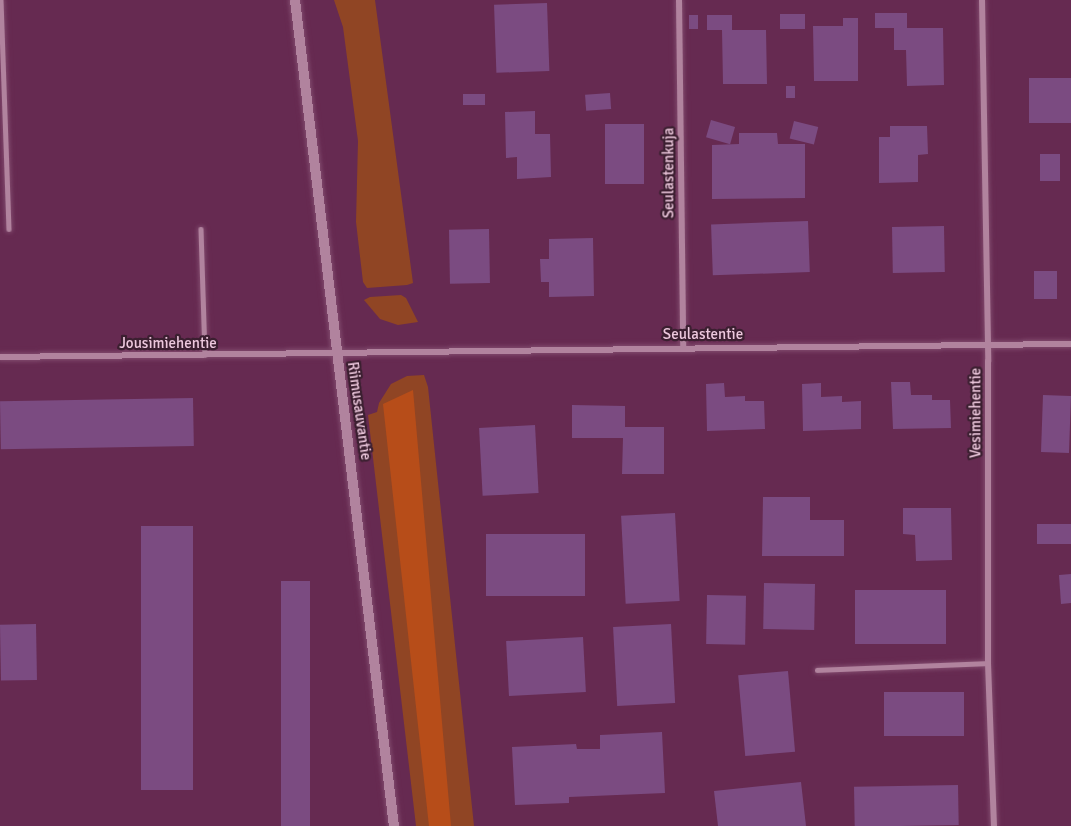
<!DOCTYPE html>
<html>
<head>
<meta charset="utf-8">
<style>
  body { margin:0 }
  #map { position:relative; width:1071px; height:826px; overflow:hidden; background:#662a51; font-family:Signika,sans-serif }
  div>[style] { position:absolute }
  .green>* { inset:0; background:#904524 }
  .forest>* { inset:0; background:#b74d19 }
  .building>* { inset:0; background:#7b4b81; transform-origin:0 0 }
  .roads { filter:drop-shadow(0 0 2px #814a6d) drop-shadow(0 0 2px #814a6d) }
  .service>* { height:4.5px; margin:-2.25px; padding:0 2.25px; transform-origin:2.25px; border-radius:2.25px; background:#b1839e }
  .minor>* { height:6px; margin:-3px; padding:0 3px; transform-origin:3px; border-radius:3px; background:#b1839e }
  .tertiary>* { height:10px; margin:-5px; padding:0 5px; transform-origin:5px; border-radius:5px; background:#b1839e }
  span { translate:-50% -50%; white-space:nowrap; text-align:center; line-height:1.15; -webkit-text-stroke:4.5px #3b1f30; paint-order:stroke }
  .street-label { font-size:15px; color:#edc8dd }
</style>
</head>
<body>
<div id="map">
  <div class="green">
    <i style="clip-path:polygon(334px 0,375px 0,413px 283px,407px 285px,367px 288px,363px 282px,356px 222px,358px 141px,343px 27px)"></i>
    <i style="clip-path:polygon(401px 295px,406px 298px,418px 322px,398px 325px,380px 319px,364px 300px,370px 297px)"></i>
    <i style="clip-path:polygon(424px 375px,428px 387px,474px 826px,416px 826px,368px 415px,377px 412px,379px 403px,391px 384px,407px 376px)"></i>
  </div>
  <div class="forest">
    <i style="clip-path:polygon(413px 390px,451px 826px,429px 826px,383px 404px)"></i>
  </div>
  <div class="building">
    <i style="left:547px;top:3px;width:68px;height:53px;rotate:88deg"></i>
    <i style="clip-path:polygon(875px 13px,907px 13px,907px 28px,943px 28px,944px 85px,907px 86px,906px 50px,894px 50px,894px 28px,875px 28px)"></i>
    <i style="left:780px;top:14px;width:25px;height:15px"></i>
    <i style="left:689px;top:15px;width:9px;height:14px"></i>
    <i style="clip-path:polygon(707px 15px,732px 15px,732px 30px,766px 30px,767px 84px,723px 84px,722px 30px,707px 30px)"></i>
    <i style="clip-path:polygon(843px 18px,858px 18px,858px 81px,814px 81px,813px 26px,843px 26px)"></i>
    <i style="left:1029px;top:78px;width:42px;height:45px"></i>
    <i style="left:786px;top:86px;width:9px;height:12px"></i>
    <i style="left:610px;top:93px;width:16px;height:25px;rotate:86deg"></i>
    <i style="left:485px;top:94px;width:11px;height:22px;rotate:90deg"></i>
    <i style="clip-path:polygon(535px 111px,535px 134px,550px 134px,551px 177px,517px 179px,517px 157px,506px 158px,505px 112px)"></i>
    <i style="left:711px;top:120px;width:25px;height:18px;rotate:16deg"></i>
    <i style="left:794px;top:121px;width:25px;height:18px;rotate:14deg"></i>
    <i style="left:605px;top:124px;width:39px;height:60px"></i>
    <i style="clip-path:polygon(890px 126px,927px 126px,928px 154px,918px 155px,918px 182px,879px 183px,879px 137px,890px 137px)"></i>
    <i style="clip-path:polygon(739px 133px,777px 133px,778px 144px,805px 144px,805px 198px,712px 199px,712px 145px,739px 144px)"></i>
    <i style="left:1040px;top:154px;width:20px;height:27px"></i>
    <i style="left:808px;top:221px;width:51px;height:97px;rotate:88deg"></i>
    <i style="left:944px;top:226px;width:46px;height:52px;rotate:89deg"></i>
    <i style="left:489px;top:229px;width:54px;height:40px;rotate:89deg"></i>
    <i style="clip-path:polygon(593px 238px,594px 296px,549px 297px,549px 282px,541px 282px,540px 259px,549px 259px,549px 239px)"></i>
    <i style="left:1034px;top:271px;width:23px;height:28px"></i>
    <i style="clip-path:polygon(891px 382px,910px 382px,911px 395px,932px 395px,932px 400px,950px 400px,951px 428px,893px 429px)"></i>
    <i style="clip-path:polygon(724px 383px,725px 397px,745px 396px,745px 401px,764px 401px,765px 429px,707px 431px,706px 384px)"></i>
    <i style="clip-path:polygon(821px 383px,821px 397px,842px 396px,842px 402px,861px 401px,861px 429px,803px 431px,802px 384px)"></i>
    <i style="left:1043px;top:395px;width:28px;height:57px;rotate:2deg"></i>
    <i style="left:193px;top:398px;width:48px;height:193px;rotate:89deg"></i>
    <i style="clip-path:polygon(572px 405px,625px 406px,625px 427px,664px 427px,664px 474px,622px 474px,623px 438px,572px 438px)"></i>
    <i style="left:535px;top:425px;width:68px;height:56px;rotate:87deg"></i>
    <i style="clip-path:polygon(763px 497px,810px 497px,810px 520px,844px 520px,844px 556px,762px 556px)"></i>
    <i style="clip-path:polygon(903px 508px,951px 508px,952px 560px,916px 561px,915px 535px,903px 534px)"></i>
    <i style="left:675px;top:513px;width:88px;height:54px;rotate:87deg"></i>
    <i style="left:1037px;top:524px;width:34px;height:20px"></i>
    <i style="left:141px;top:526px;width:52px;height:264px"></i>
    <i style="left:486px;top:534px;width:99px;height:62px"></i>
    <i style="clip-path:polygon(1071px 574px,1071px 603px,1061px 604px,1059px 575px)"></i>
    <i style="left:281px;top:581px;width:29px;height:245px"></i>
    <i style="left:764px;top:583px;width:51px;height:46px;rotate:1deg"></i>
    <i style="left:855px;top:590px;width:91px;height:54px"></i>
    <i style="left:707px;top:595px;width:39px;height:49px;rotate:1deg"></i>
    <i style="left:36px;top:624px;width:56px;height:36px;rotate:89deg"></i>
    <i style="left:671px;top:624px;width:79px;height:58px;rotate:87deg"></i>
    <i style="left:583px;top:637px;width:55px;height:77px;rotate:87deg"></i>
    <i style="left:788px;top:671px;width:81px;height:50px;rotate:85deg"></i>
    <i style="left:884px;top:692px;width:80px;height:44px"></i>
    <i style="clip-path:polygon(662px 732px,665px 793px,569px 797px,569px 803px,515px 805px,512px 747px,576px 744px,577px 749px,600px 749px,600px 735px)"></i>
    <i style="clip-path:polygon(801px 782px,806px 826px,718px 826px,714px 791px)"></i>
    <i style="left:958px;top:785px;width:40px;height:104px;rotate:89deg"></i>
  </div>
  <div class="roads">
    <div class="service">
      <i style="left:1px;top:0;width:229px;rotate:88deg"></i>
      <i style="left:201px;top:229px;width:126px;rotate:88.2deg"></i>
      <i style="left:817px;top:670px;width:171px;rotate:-2.3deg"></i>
    </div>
    <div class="minor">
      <i style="left:679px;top:0;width:347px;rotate:89.3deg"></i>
      <i style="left:982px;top:0;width:361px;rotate:89deg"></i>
      <i style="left:988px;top:361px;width:302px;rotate:90deg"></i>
      <i style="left:988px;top:663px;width:163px;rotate:87.9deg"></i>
      <i style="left:0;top:357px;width:1071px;rotate:-0.7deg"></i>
    </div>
    <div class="tertiary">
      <i style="left:295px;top:0;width:832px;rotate:83.17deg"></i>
    </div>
  </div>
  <div class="street-label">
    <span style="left:669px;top:173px;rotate:-90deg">Seulastenkuja</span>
    <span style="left:703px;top:335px">Seulastentie</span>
    <span style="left:168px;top:344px">Jousimiehentie</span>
    <span style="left:359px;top:411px;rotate:82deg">Riimusauvantie</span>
    <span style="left:976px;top:413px;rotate:-90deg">Vesimiehentie</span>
  </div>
</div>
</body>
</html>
